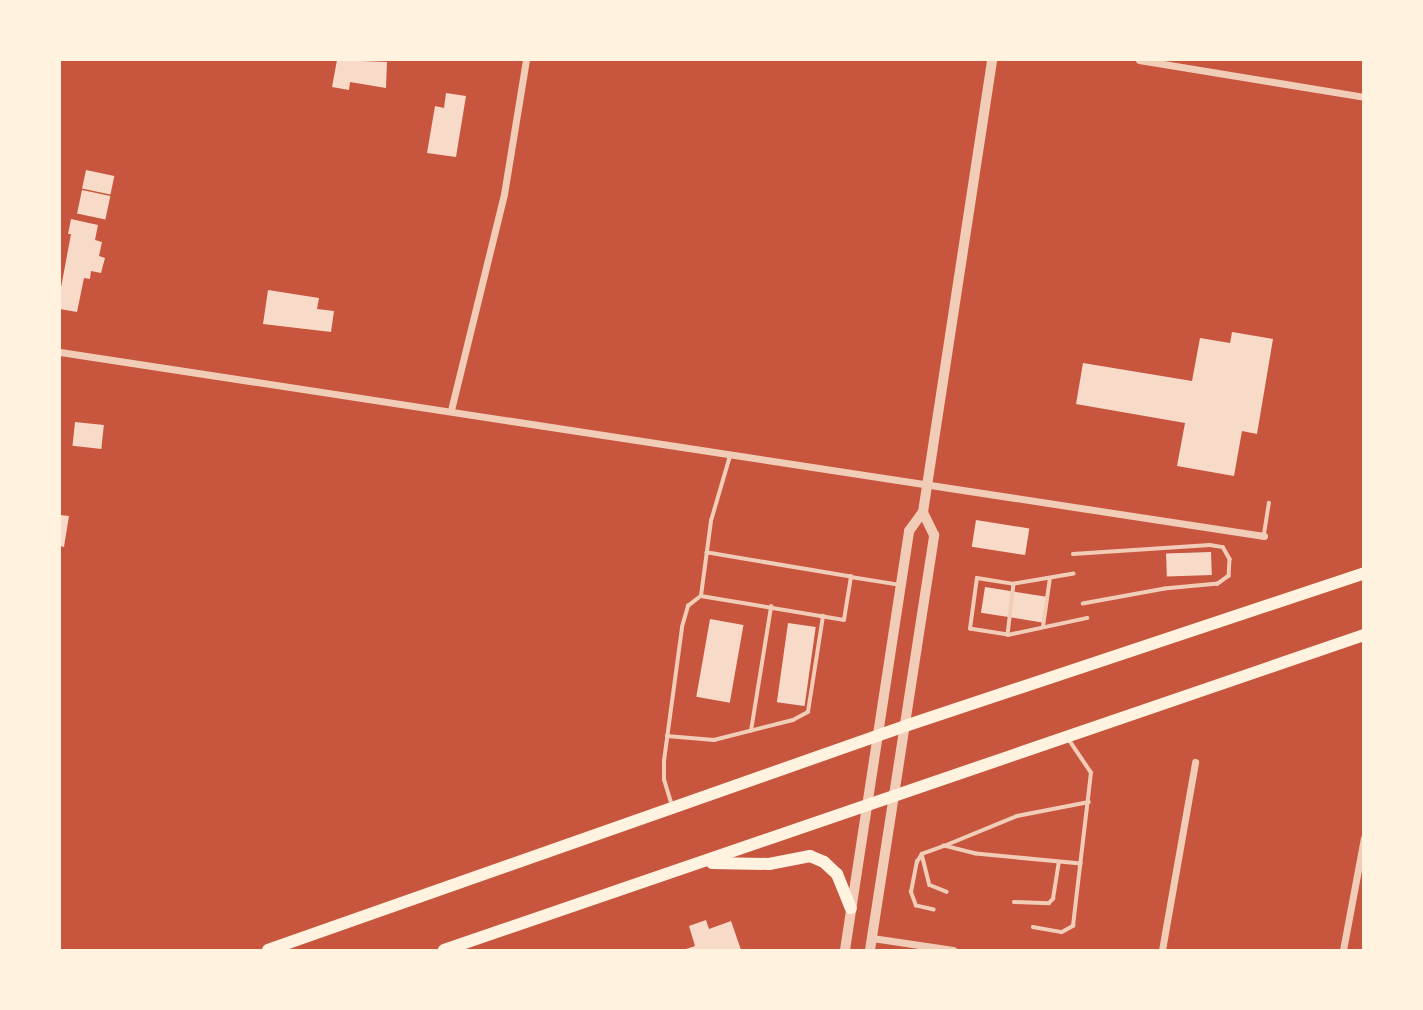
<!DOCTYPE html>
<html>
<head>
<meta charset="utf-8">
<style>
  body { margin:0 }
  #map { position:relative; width:1423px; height:1010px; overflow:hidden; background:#c8553d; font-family:Spectral,serif }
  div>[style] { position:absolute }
  .building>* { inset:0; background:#f7dbc8; transform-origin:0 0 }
  .service>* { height:3.5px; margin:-1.75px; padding:0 1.75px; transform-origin:1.75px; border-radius:1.75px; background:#f1ccb7 }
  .minor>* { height:7px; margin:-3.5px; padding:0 3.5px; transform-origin:3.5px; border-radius:3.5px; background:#f1ccb7 }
  .tertiary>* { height:10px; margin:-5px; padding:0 5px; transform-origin:5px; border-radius:5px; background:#f1ccb7 }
  .trunk>* { height:12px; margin:-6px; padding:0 6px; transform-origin:6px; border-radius:6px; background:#fff3e0 }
  span { translate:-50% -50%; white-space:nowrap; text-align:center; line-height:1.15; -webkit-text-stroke:5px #fff3e0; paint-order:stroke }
  .frame { position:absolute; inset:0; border:61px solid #fff3e0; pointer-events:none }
</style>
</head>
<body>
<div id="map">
  <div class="building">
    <i style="clip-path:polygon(337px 60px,387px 62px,386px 88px,350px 82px,349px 90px,332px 87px)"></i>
    <i style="clip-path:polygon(446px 93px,466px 96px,456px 157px,427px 153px,435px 106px,444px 108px)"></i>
    <i style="left:86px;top:170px;width:29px;height:19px;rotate:12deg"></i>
    <i style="left:82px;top:190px;width:29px;height:24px;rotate:12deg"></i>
    <i style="clip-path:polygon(71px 219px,98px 225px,95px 240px,102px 242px,99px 256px,105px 258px,101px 273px,91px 271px,90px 279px,84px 278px,77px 312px,60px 309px,60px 293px,71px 234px,68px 234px)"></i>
    <i style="clip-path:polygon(268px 290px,319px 298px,317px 309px,334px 311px,331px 332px,263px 324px)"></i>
    <i style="clip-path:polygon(1232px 332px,1273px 339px,1257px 434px,1242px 431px,1234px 476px,1177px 466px,1185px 423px,1076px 404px,1083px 363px,1192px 381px,1200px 338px,1230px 343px)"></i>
    <i style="left:75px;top:422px;width:29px;height:24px;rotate:6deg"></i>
    <i style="clip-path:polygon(60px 515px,69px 516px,64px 547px,60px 546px)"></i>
    <i style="left:976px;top:520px;width:54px;height:27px;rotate:9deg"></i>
    <i style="left:1211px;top:552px;width:23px;height:45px;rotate:88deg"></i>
    <i style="left:985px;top:587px;width:62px;height:26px;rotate:9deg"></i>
    <i style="left:710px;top:619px;width:34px;height:79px;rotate:10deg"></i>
    <i style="left:788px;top:623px;width:28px;height:80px;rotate:8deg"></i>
    <i style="clip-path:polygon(706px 920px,709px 929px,731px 921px,741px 950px,683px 950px,695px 946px,689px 926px)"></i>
  </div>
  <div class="service">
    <i style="left:1264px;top:534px;width:31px;rotate:-81deg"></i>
    <i style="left:1073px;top:554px;width:137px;rotate:-3.8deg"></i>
    <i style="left:1210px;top:545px;width:13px;rotate:9deg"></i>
    <i style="left:1223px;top:547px;width:14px;rotate:60deg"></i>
    <i style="left:1230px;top:559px;width:17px;rotate:93deg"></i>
    <i style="left:1229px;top:576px;width:14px;rotate:144deg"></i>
    <i style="left:1218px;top:584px;width:53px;rotate:174.6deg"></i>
    <i style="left:1165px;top:589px;width:83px;rotate:169.6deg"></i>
    <i style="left:1074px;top:574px;width:61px;rotate:170.5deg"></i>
    <i style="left:1014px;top:584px;width:51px;rotate:96.7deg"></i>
    <i style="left:1008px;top:635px;width:81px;rotate:-12.1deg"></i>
    <i style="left:851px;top:577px;width:51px;rotate:9.1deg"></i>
    <i style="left:701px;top:596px;width:145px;rotate:9.5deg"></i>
    <i style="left:844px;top:620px;width:44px;rotate:-80.8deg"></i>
    <i style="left:851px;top:577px;width:146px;rotate:-170.5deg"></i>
    <i style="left:1043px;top:627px;width:49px;rotate:-81.9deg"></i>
    <i style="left:1008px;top:635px;width:38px;rotate:-171deg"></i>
    <i style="left:970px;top:629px;width:51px;rotate:-82.2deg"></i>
    <i style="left:977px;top:578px;width:37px;rotate:9deg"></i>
    <i style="left:751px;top:731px;width:126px;rotate:-80.8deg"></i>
    <i style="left:667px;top:736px;width:47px;rotate:4.9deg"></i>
    <i style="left:714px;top:740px;width:81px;rotate:-14.2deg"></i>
    <i style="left:793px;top:720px;width:17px;rotate:-28deg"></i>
    <i style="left:808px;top:712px;width:97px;rotate:-81.1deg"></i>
    <i style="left:672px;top:806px;width:27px;rotate:-107deg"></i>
    <i style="left:664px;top:780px;width:19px;rotate:-90deg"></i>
    <i style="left:664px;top:761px;width:135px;rotate:-82.3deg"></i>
    <i style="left:682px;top:627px;width:22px;rotate:-74deg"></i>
    <i style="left:688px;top:606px;width:16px;rotate:-38deg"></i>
    <i style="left:701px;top:596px;width:76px;rotate:-82.4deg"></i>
    <i style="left:711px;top:521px;width:68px;rotate:-73.7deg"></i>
    <i style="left:922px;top:854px;width:32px;rotate:76deg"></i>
    <i style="left:930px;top:885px;width:18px;rotate:22deg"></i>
    <i style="left:1081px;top:864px;width:105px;rotate:-174.6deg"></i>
    <i style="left:976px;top:854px;width:33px;rotate:-166deg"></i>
    <i style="left:944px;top:846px;width:79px;rotate:-22.3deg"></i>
    <i style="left:1017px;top:816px;width:73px;rotate:-11deg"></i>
    <i style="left:1014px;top:902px;width:35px;rotate:2deg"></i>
    <i style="left:1049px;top:903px;width:6px;rotate:-45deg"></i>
    <i style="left:1053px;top:899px;width:37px;rotate:-81deg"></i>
    <i style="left:934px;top:910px;width:18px;rotate:-167deg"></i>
    <i style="left:916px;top:906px;width:15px;rotate:-110deg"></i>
    <i style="left:911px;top:892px;width:31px;rotate:-79deg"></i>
    <i style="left:917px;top:862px;width:9px;rotate:-58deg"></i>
    <i style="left:922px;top:854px;width:23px;rotate:-20deg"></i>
    <i style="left:1033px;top:927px;width:29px;rotate:10deg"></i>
    <i style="left:1062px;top:932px;width:13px;rotate:-29deg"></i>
    <i style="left:1073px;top:926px;width:154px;rotate:-83.3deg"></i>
    <i style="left:1091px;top:773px;width:41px;rotate:-124.1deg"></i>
  </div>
  <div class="minor">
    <i style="left:1139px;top:60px;width:228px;rotate:9.3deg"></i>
    <i style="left:60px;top:352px;width:1218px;rotate:8.69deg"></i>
    <i style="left:451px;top:410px;width:222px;rotate:-76.2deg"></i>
    <i style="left:504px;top:194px;width:136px;rotate:-80.7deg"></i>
    <i style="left:872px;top:938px;width:82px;rotate:8.4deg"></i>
    <i style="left:1162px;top:950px;width:191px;rotate:-80deg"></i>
    <i style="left:1343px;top:950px;width:114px;rotate:-79.4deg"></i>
  </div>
  <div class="tertiary">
    <i style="left:845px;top:950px;width:424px;rotate:-81.3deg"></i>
    <i style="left:909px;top:531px;width:24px;rotate:-54deg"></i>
    <i style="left:923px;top:512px;width:457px;rotate:-81.3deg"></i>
    <i style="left:870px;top:950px;width:420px;rotate:-81.2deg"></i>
    <i style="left:934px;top:535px;width:25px;rotate:-116deg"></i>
  </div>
  <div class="trunk">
    <i style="left:712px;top:863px;width:57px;rotate:1deg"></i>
    <i style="left:769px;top:864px;width:42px;rotate:-11deg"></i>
    <i style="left:810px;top:856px;width:15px;rotate:23deg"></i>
    <i style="left:824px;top:862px;width:18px;rotate:43deg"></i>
    <i style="left:837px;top:874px;width:37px;rotate:68deg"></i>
    <i style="left:268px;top:950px;width:675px;rotate:-19.37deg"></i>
    <i style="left:905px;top:726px;width:484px;rotate:-18.4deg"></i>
    <i style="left:444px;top:950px;width:972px;rotate:-18.9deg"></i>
  </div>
  <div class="frame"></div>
</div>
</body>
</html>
